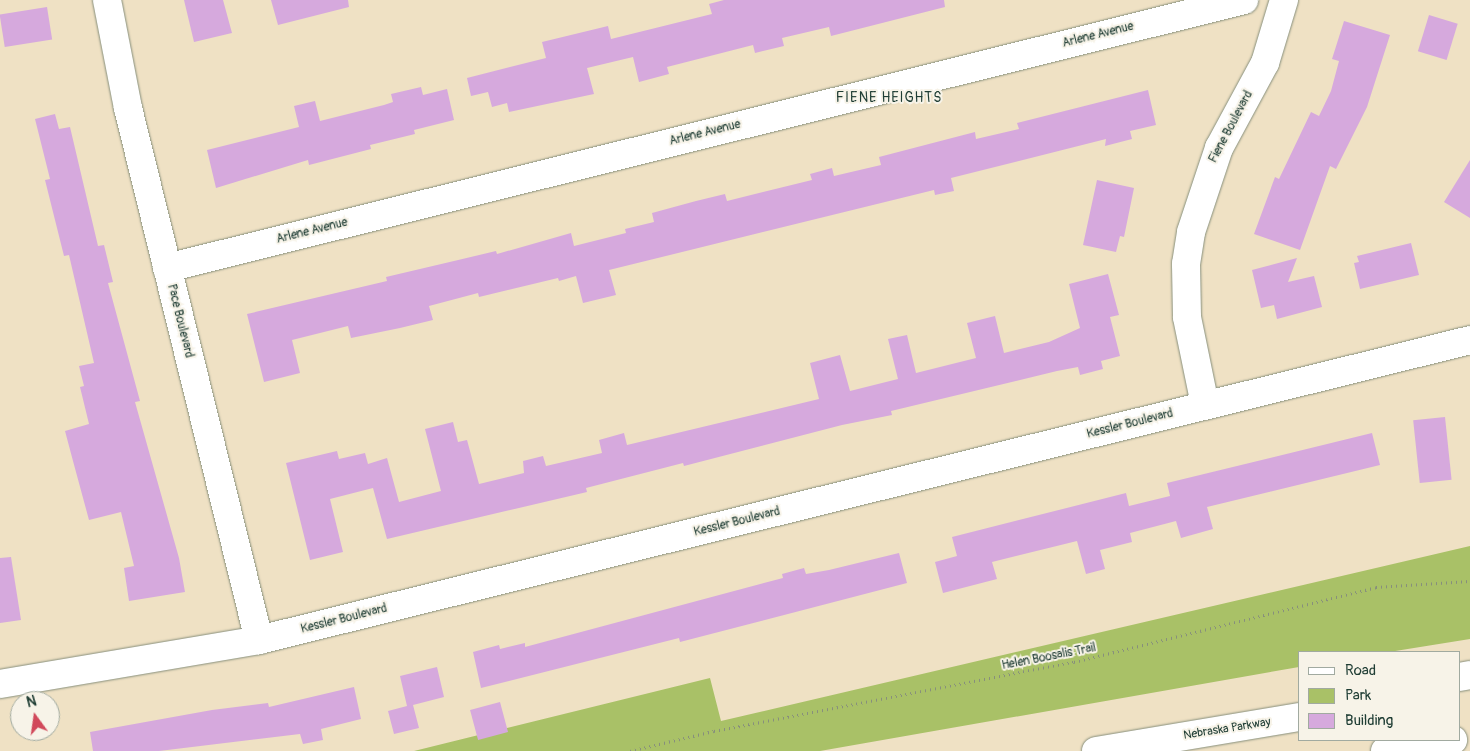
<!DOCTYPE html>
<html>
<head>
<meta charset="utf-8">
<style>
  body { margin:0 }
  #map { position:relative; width:1470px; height:751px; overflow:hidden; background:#efe1c4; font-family:Pangolin,sans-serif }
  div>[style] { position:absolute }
  .green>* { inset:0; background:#a9c167 }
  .building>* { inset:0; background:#d6a9dd; transform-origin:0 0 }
  .path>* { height:3px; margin-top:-1.5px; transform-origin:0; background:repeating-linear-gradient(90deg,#878f7c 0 1px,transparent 0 5px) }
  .roads { filter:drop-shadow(0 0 1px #878f7c) drop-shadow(0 0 1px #878f7c) }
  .minor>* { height:28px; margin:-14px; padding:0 14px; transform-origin:14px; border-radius:14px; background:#fff }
  .primary>* { height:28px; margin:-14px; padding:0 14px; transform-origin:14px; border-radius:14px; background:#fff }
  span { translate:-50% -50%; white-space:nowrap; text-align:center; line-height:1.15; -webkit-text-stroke:4px #f7f3e8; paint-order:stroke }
  .street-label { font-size:12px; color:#1f3d34 }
  .neighbourhood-label { font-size:14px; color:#1f3d34; letter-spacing:1px }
  .legend { position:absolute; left:1298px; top:651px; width:162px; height:90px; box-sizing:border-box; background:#f7f3e8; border:1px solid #a1aaa0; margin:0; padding:6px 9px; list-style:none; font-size:15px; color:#1f3d34 }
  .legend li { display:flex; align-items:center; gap:10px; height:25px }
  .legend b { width:25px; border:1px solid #a1aaa0 }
  .north { position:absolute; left:10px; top:691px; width:50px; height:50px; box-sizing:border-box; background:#f7f3e8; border:1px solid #a1aaa0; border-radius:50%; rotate:346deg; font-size:14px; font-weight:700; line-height:20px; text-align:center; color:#1f3d34 }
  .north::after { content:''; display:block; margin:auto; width:18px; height:22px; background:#d1495b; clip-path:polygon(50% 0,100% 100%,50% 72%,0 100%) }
</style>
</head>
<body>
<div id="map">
  <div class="green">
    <i style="clip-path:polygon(1470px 546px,1470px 639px,1389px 652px,1299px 652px,1299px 667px,820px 751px,414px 751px,710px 678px,721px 721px)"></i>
  </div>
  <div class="building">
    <i style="clip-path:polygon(184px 0,223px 0,232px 33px,194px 42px)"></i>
    <i style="clip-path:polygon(271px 0,348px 0,349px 7px,278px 25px)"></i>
    <i style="clip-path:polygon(724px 0,944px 0,945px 7px,831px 36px,829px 27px,782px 38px,784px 46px,755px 53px,753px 45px,667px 67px,669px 74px,639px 82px,633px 57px,587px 68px,594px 94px,509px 112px,507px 103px,492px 107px,488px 92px,471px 96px,467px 78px,546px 58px,542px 42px,608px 26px,611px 39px,712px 14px,709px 4px)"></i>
    <i style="left:47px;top:7px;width:33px;height:48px;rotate:81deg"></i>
    <i style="left:1429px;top:15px;width:30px;height:38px;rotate:17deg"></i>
    <i style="clip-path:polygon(1344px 21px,1390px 35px,1367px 107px,1336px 169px,1330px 166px,1300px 250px,1254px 234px,1275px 177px,1279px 179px,1311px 112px,1319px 116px,1331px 91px,1339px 61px,1332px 59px)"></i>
    <i style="clip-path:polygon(421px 87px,423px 95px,447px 89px,454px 120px,414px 130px,415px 134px,370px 145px,371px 149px,309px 165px,308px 160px,216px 188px,207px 150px,299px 127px,294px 106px,315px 101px,320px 121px,384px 105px,393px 102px,391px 94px)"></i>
    <i style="clip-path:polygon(1148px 90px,1156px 125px,1130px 131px,1132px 139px,1105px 146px,1106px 139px,951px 178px,954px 191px,935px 195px,934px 190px,609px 270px,616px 295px,583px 303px,576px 276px,559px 281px,558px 278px,479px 297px,478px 293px,429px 306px,433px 320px,400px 328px,351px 338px,348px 326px,292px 340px,300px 373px,264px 382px,247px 314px,387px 281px,386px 277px,454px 261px,496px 251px,497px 254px,571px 233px,574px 246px,626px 233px,625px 229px,654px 222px,652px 213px,696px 201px,725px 194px,727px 201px,812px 180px,810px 174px,832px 168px,834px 176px,881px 165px,879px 157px,975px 132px,976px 139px,1019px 129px,1017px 123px)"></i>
    <i style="clip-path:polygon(55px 114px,59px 129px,70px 127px,98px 246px,104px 245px,113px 282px,108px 283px,140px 401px,135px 402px,179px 558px,185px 592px,129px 601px,124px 568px,134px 566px,121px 512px,89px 520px,73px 461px,65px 431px,89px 424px,80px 387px,84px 386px,79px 366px,94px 363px,69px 255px,64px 256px,45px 180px,50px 179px,35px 119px)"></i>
    <i style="clip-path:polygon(1470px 160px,1470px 218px,1444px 202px)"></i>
    <i style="clip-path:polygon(1097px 180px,1134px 188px,1124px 237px,1120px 236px,1116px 252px,1083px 245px)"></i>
    <i style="clip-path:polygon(1411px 243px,1419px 275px,1360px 289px,1354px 263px,1359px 262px,1357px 256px)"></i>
    <i style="clip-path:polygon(1297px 258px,1288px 282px,1314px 276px,1322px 307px,1277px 319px,1274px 305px,1261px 308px,1252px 270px)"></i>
    <i style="clip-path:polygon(1108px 274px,1119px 315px,1110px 317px,1120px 356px,1101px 361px,1103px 369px,1080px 375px,1078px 367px,1057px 371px,891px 411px,892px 415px,842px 425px,684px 466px,683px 463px,586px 488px,587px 492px,387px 539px,373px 488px,330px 499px,343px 552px,310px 560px,286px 463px,337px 451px,339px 459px,365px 453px,368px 464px,387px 458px,399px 502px,441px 491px,425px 429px,453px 422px,458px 442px,467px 440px,479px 484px,524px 473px,523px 461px,543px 456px,546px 466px,602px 453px,599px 440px,624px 433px,627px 445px,819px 399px,810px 363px,840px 355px,850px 391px,898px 379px,888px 339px,907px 335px,916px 373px,976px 358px,967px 323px,995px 316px,1004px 353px,1049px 342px,1080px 328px,1069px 284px)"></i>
    <i style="left:1445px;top:417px;width:63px;height:32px;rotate:84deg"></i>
    <i style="clip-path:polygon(1372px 433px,1380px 465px,1207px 507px,1213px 529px,1181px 538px,1176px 521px,1130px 533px,1132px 542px,1100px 550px,1105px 569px,1086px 574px,1077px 541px,992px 562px,997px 579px,943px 593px,935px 562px,957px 556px,952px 537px,1126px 493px,1129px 506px,1170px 496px,1167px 483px)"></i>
    <i style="clip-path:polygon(899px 553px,907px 583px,680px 642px,679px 638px,481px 688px,473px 652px,499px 645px,500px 649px,525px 643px,525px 647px,783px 578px,782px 574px,804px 568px,806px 574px,829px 570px)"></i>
    <i style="clip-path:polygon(11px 557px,21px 620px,0 623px,0 558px)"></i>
    <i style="clip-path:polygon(437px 667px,444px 697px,413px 705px,419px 728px,394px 734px,388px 711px,407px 706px,400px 676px)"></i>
    <i style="clip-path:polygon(354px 687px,361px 719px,321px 729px,323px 740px,303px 744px,300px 734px,159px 751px,93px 751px,90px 732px,212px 710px,268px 703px,269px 707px)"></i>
    <i style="left:500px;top:702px;width:31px;height:31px;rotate:75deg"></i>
  </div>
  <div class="path">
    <i style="left:630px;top:751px;width:86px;rotate:-13.4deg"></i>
    <i style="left:714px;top:731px;width:367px;rotate:-10.9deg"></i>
    <i style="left:1074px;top:662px;width:311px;rotate:-13.9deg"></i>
    <i style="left:1376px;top:587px;width:94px;rotate:-3.7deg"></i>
  </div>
  <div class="roads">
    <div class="minor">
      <i style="left:107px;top:0;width:110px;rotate:79deg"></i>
      <i style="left:128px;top:108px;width:548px;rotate:76.17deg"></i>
      <i style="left:167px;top:268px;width:1110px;rotate:-13.97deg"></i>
      <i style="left:1205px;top:405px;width:90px;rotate:-101.6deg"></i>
      <i style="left:1187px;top:317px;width:53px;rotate:-91.1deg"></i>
      <i style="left:1186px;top:264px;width:32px;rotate:-81deg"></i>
      <i style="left:1191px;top:232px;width:89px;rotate:-71.6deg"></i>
      <i style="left:1219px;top:148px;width:97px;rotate:-61.6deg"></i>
      <i style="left:1265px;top:63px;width:66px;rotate:-73.2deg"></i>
      <i style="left:0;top:684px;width:263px;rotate:-9.6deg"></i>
      <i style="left:259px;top:640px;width:1248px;rotate:-13.91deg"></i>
    </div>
    <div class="primary">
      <i style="left:1459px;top:677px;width:11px;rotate:-10deg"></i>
      <i style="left:1096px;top:751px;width:206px;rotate:-9.5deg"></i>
      <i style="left:1385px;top:751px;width:69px;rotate:-9.2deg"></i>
    </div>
  </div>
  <div class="street-label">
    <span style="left:1098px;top:35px;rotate:-14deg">Arlene Avenue</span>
    <span style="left:1231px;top:127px;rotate:-62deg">Fiene Boulevard</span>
    <span style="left:705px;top:133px;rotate:-14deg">Arlene Avenue</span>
    <span style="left:312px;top:231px;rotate:-14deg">Arlene Avenue</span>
    <span style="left:180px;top:321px;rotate:76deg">Pace Boulevard</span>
    <span style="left:1130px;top:424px;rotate:-14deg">Kessler Boulevard</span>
    <span style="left:737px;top:522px;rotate:-14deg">Kessler Boulevard</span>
    <span style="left:344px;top:619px;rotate:-14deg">Kessler Boulevard</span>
    <span style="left:1049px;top:657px;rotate:-11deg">Helen Boosalis Trail</span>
    <span style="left:1227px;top:729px;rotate:-9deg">Nebraska Parkway</span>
  </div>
  <div class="neighbourhood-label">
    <span style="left:889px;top:98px">FIENE HEIGHTS</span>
  </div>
  <ul class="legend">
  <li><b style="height:6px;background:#fff"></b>Road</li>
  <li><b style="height:14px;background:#a9c167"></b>Park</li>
  <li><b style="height:14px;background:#d6a9dd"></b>Building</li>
  </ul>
  <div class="north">N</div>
</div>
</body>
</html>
